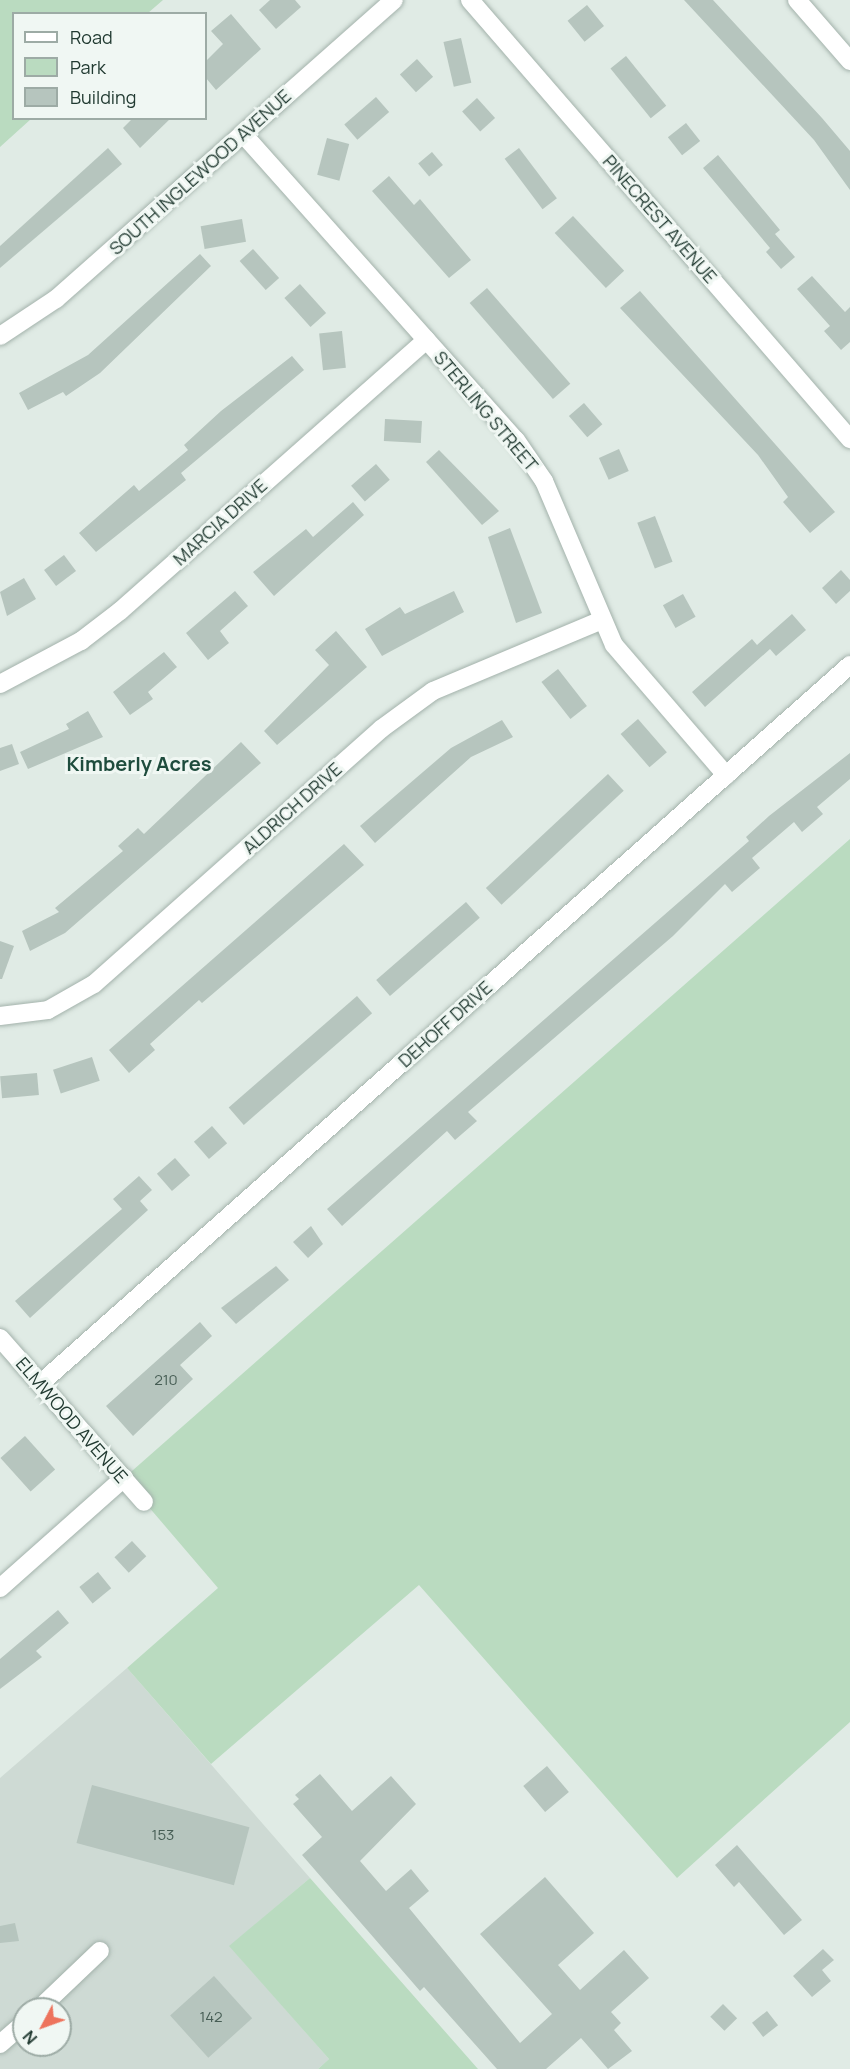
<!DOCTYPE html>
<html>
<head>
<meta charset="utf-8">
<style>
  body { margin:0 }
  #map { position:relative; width:850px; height:2069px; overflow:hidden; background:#e0ebe5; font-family:Manrope,sans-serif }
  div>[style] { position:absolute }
  .built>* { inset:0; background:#cedad4 }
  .green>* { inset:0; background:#badbc0 }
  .building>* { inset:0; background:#b6c5be; transform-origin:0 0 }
  .roads { filter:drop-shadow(0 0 2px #a3b2ab) drop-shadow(0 0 2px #a3b2ab) }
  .minor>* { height:18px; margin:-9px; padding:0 9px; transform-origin:9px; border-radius:9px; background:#fff }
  span { translate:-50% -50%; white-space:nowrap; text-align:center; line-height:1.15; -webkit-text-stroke:6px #f0f7f3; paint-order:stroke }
  .number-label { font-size:15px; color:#465d54 }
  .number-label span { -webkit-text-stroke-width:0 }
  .street-label { font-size:18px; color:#213a31 }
  .neighbourhood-label { font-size:20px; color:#1e4c3d; font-weight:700 }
  .legend { position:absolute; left:12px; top:12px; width:195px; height:108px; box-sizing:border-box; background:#f0f7f3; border:2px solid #9daba5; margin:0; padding:8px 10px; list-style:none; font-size:18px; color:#213a31 }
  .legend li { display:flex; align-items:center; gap:12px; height:30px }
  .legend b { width:30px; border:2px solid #9daba5 }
  .north { position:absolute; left:12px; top:1997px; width:60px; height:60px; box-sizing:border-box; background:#f0f7f3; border:2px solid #9daba5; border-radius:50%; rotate:229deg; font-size:16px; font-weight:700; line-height:24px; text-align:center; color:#213a31 }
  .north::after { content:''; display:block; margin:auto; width:21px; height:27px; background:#ed735c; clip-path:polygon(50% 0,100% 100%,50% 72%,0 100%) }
</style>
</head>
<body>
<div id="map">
  <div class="built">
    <i style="clip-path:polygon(evenodd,127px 1668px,310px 1878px,230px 1946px,329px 2059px,318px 2069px,0 2069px,0 1778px,127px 1668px,24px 2009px,60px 2009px,60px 2045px,24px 2045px,24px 2009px)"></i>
  </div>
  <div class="green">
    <i style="clip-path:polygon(0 0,163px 0,148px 13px,14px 14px,14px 118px,31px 119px,0 147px)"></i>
    <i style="clip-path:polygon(850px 839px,850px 1722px,677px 1878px,419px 1585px,211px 1764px,127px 1668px,218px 1588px,124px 1478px)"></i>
    <i style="clip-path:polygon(310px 1878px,478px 2069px,318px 2069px,329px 2059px,229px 1946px)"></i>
  </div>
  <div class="building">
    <i style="clip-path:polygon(270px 0,295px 0,301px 7px,276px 29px,259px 10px)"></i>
    <i style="clip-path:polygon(684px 0,713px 0,822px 118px,850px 151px,850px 190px,814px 140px)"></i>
    <i style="left:587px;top:5px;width:27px;height:25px;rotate:51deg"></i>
    <i style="clip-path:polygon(231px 14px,261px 49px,216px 90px,206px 78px,206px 61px,223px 44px,211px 31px)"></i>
    <i style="left:461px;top:38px;width:46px;height:18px;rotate:77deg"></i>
    <i style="left:626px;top:56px;width:64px;height:20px;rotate:51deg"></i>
    <i style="left:417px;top:59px;width:24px;height:23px;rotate:48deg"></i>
    <i style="left:376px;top:97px;width:20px;height:42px;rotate:49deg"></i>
    <i style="left:477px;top:98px;width:27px;height:20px;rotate:48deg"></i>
    <i style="clip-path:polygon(133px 118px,171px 118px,140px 148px,123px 128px)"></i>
    <i style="left:686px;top:123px;width:23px;height:23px;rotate:52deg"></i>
    <i style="left:327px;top:138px;width:23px;height:38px;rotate:15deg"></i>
    <i style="clip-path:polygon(108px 148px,122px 164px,0 268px,0 246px)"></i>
    <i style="left:519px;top:148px;width:63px;height:18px;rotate:53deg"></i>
    <i style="left:432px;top:152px;width:17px;height:18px;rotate:50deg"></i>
    <i style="clip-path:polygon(718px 155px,780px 230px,775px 234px,795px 257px,781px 269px,766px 252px,770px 248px,703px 168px)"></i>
    <i style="clip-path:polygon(389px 176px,414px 205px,420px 199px,471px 260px,449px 278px,372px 191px)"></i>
    <i style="left:573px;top:216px;width:75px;height:25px;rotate:47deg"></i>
    <i style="left:242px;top:219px;width:23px;height:42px;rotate:80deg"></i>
    <i style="left:253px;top:249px;width:39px;height:18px;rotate:48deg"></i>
    <i style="clip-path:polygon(200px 254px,211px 266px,100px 373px,66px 396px,63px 392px,28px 410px,19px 393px,88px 355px)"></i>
    <i style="clip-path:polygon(812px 276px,845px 312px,850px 307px,850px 342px,841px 350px,824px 331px,830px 326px,797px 289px)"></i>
    <i style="left:300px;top:284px;width:39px;height:21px;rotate:48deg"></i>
    <i style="left:487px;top:288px;width:127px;height:23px;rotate:49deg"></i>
    <i style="clip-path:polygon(640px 291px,835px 512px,810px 533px,783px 502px,788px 497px,758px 455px,620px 308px)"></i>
    <i style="left:342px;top:331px;width:37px;height:23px;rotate:84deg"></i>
    <i style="clip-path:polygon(292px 356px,304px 370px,181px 473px,186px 480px,96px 552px,79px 533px,134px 485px,139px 491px,188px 450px,184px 445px,221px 411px)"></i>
    <i style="left:584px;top:403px;width:28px;height:20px;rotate:49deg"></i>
    <i style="left:385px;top:419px;width:37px;height:22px;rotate:3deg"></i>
    <i style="left:619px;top:449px;width:24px;height:22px;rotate:66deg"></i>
    <i style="clip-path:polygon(439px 450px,499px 511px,482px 525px,426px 462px)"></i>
    <i style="left:376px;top:464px;width:21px;height:33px;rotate:49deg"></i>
    <i style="clip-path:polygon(353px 502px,364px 515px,274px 596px,253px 572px,306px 529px,313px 537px)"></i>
    <i style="left:655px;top:516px;width:49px;height:19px;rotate:69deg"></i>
    <i style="clip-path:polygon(510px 528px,542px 613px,516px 623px,488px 537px)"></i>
    <i style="left:64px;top:555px;width:20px;height:25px;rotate:53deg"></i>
    <i style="clip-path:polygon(841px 570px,850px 580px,850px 591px,836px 604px,822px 588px)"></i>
    <i style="clip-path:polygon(24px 578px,36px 599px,7px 616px,0 592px)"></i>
    <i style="clip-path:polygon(235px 591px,248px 606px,220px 631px,229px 643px,208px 660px,186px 633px)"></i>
    <i style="clip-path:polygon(454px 591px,464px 612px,382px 656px,365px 629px,400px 607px,405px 614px)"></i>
    <i style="left:683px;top:594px;width:26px;height:23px;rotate:61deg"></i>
    <i style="clip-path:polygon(792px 614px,806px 630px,776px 656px,770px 649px,705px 707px,692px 692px,752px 639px,757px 645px)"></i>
    <i style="clip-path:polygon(336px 631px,367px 667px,277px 745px,264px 731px,329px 665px,315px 650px)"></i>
    <i style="clip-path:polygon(164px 652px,177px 667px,148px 692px,153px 699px,130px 715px,113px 692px)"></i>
    <i style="left:558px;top:669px;width:47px;height:21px;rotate:52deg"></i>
    <i style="clip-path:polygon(88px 711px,103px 737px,28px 769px,20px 752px,69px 729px,66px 724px)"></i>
    <i style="left:638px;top:719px;width:44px;height:23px;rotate:49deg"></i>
    <i style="clip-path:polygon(502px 720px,513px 737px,471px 757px,375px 843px,360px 826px,451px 748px)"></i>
    <i style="clip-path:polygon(241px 742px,261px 763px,65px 933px,30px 951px,22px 931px,59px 912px,55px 908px,123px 851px,118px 846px,138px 828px,144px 834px)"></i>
    <i style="clip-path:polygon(12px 744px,19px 764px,0 771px,0 748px)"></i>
    <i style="clip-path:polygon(850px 753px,850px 779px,817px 807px,823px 814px,802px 832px,794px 822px,752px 858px,760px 868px,732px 892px,725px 884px,673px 936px,468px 1112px,477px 1121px,455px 1140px,447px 1131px,342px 1226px,327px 1209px,749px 841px,746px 837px,769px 816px)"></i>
    <i style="left:608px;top:774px;width:23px;height:167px;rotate:47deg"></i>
    <i style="clip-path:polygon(344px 844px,364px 865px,202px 1003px,199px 1000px,150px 1044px,155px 1050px,129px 1073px,109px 1050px)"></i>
    <i style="left:466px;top:902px;width:21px;height:119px;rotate:49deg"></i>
    <i style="clip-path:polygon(0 941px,14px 946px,2px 979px,0 979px)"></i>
    <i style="left:357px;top:996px;width:23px;height:170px;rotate:49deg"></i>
    <i style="left:92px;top:1057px;width:25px;height:41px;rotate:72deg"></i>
    <i style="left:37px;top:1073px;width:22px;height:37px;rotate:85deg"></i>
    <i style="left:212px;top:1126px;width:23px;height:24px;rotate:49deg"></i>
    <i style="left:175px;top:1158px;width:23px;height:24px;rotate:49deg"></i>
    <i style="clip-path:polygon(139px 1176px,152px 1190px,140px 1201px,148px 1210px,30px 1318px,15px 1301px,122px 1209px,113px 1199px)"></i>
    <i style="clip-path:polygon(311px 1226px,323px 1244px,308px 1258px,293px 1242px)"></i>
    <i style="clip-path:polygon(276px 1266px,289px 1280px,236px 1324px,221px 1308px)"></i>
    <i style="clip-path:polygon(200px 1322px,212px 1336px,180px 1365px,193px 1379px,133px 1436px,106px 1406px)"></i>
    <i style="left:25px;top:1436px;width:45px;height:33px;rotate:48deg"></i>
    <i style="left:132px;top:1541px;width:21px;height:24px;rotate:47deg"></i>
    <i style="left:98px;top:1572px;width:21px;height:24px;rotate:51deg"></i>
    <i style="clip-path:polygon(58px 1610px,69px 1623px,36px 1651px,42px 1657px,0 1689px,0 1659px)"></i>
    <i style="left:547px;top:1766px;width:34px;height:31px;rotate:50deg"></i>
    <i style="clip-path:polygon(320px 1774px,352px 1811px,391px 1776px,416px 1804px,360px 1861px,386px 1891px,411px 1869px,429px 1891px,409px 1908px,520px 2043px,552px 2014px,480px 1934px,545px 1877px,594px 1933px,558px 1965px,580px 1990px,624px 1950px,649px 1978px,611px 2012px,621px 2023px,614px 2030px,632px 2051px,608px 2069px,581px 2038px,546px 2069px,497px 2069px,424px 1987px,420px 1991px,302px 1855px,322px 1837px,293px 1804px,299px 1799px,295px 1795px)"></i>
    <i style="left:92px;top:1785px;width:163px;height:60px;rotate:15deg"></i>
    <i style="clip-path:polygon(737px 1845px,802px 1920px,784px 1935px,739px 1882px,734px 1887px,715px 1865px)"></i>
    <i style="clip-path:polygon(15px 1923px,19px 1941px,0 1943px,0 1926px)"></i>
    <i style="clip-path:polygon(823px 1949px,834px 1960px,822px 1970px,831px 1981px,812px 1997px,793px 1976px)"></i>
    <i style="left:214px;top:1976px;width:57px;height:59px;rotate:48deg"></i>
    <i style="left:723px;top:2004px;width:20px;height:18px;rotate:45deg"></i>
    <i style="left:767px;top:2011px;width:18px;height:19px;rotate:52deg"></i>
  </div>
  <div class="roads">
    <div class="minor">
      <i style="left:470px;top:0;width:581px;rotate:49.12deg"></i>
      <i style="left:797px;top:0;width:81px;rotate:49deg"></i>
      <i style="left:243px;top:134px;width:410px;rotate:48.3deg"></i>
      <i style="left:516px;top:440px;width:50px;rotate:55.7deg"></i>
      <i style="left:544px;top:481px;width:178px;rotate:66.9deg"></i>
      <i style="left:614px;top:645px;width:172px;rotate:49.3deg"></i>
      <i style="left:0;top:336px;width:67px;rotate:-33.5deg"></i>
      <i style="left:56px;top:299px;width:451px;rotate:-41.5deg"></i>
      <i style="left:0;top:684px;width:92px;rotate:-28deg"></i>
      <i style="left:81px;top:641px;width:49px;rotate:-37.6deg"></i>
      <i style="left:120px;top:611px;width:409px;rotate:-41.5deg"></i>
      <i style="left:0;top:1016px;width:48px;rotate:-7.1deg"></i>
      <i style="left:48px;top:1010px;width:53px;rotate:-29.5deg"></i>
      <i style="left:94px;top:984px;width:384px;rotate:-41.6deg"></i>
      <i style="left:381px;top:729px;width:64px;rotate:-36.2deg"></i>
      <i style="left:433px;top:691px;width:183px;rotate:-22.8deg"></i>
      <i style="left:0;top:1338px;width:218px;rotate:48.7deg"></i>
      <i style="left:41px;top:1383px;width:1082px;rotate:-41.59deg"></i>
      <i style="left:0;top:1588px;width:166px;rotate:-41.6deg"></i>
      <i style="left:39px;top:2009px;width:84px;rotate:-43.6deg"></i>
      <i style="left:0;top:2044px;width:32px;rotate:-41deg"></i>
    </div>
  </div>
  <div class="number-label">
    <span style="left:166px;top:1380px">210</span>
    <span style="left:163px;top:1835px">153</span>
    <span style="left:211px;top:2017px">142</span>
  </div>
  <div class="street-label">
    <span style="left:200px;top:172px;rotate:-42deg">SOUTH INGLEWOOD AVENUE</span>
    <span style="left:660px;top:219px;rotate:49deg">PINECREST AVENUE</span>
    <span style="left:486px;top:411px;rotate:50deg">STERLING STREET</span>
    <span style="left:220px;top:522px;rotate:-42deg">MARCIA DRIVE</span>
    <span style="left:292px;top:808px;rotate:-42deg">ALDRICH DRIVE</span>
    <span style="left:445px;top:1024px;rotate:-42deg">DEHOFF DRIVE</span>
    <span style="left:72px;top:1420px;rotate:49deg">ELMWOOD AVENUE</span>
  </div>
  <div class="neighbourhood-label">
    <span style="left:139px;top:763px">Kimberly Acres</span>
  </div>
  <ul class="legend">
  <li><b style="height:8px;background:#fff"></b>Road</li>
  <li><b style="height:16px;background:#badbc0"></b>Park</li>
  <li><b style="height:16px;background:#b6c5be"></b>Building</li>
  </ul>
  <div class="north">N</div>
</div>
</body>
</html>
